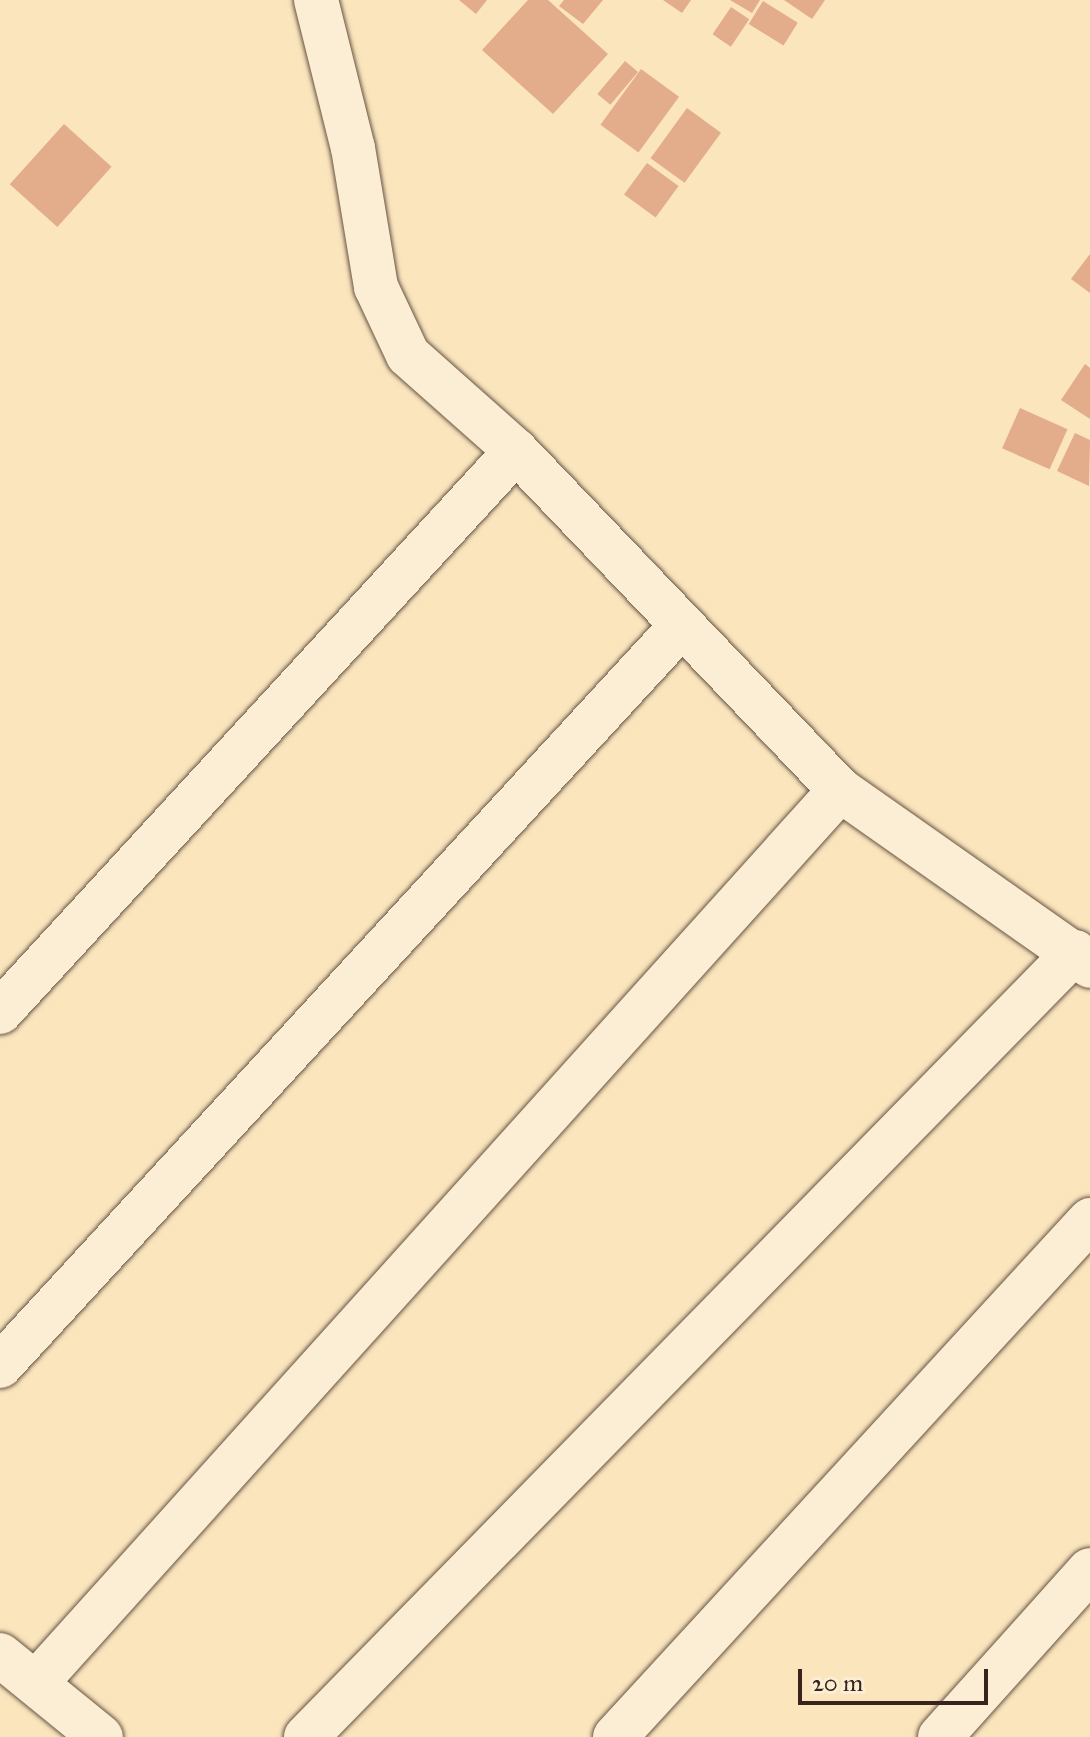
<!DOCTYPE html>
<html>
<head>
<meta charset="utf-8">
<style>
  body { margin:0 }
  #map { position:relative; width:1090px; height:1737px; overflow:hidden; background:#fae5bd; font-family:"IM FELL Great Primer",serif }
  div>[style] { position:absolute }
  .building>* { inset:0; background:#e3ac8b; transform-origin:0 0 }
  .roads { filter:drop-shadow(0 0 2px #685444) drop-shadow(0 0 2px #685444) }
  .street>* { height:44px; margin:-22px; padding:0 22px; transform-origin:22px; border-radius:22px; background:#fceed4 }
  span { translate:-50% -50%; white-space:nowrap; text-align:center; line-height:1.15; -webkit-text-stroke:8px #fceed4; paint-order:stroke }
  .scale { position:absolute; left:798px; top:1669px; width:190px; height:36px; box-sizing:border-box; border:4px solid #38241c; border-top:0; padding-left:10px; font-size:24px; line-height:28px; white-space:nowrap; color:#38241c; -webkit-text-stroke:6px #fceed4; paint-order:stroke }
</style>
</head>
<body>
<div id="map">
  <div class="building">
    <i style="clip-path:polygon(459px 0,487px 0,476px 14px)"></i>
    <i style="clip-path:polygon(528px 0,548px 0,608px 54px,553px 114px,482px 50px)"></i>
    <i style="clip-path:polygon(564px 0,603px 0,583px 24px,559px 6px)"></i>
    <i style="clip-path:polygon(663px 0,691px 0,682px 13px)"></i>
    <i style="clip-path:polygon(730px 0,760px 0,752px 13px)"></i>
    <i style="clip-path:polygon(784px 0,825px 0,812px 19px)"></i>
    <i style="left:763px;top:1px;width:41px;height:27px;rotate:32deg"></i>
    <i style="left:731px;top:7px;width:22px;height:33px;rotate:34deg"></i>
    <i style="left:625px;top:61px;width:17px;height:43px;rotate:40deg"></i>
    <i style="left:641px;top:69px;width:47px;height:69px;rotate:36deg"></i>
    <i style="left:687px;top:108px;width:42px;height:62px;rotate:36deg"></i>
    <i style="left:64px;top:124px;width:64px;height:81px;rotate:42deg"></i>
    <i style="left:647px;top:163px;width:39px;height:39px;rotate:36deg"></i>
    <i style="clip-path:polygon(1090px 254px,1090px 293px,1071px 279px)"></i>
    <i style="clip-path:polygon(1085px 364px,1090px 368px,1090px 419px,1061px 400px)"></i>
    <i style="left:1020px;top:408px;width:52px;height:44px;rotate:24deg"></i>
    <i style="clip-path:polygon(1075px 433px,1090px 440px,1089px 486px,1057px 471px)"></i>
  </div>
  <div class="roads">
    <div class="street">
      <i style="left:316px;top:0;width:153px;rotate:76deg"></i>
      <i style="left:353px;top:148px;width:141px;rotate:80.6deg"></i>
      <i style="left:376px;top:287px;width:75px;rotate:64.8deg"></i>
      <i style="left:408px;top:355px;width:144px;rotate:41.6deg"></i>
      <i style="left:0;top:1012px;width:762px;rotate:-47.39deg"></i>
      <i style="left:516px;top:451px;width:469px;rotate:46.3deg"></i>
      <i style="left:840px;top:790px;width:306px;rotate:35.1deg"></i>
      <i style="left:0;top:1366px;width:1007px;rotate:-47.37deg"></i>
      <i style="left:0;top:1655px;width:130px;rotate:39.1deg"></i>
      <i style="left:36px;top:1683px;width:1202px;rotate:-48deg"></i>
      <i style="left:306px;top:1737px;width:1099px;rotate:-45.59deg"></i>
      <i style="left:615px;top:1737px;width:702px;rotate:-47.42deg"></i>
      <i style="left:940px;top:1737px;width:224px;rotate:-48.1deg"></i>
    </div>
  </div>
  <div class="scale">20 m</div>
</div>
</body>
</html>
